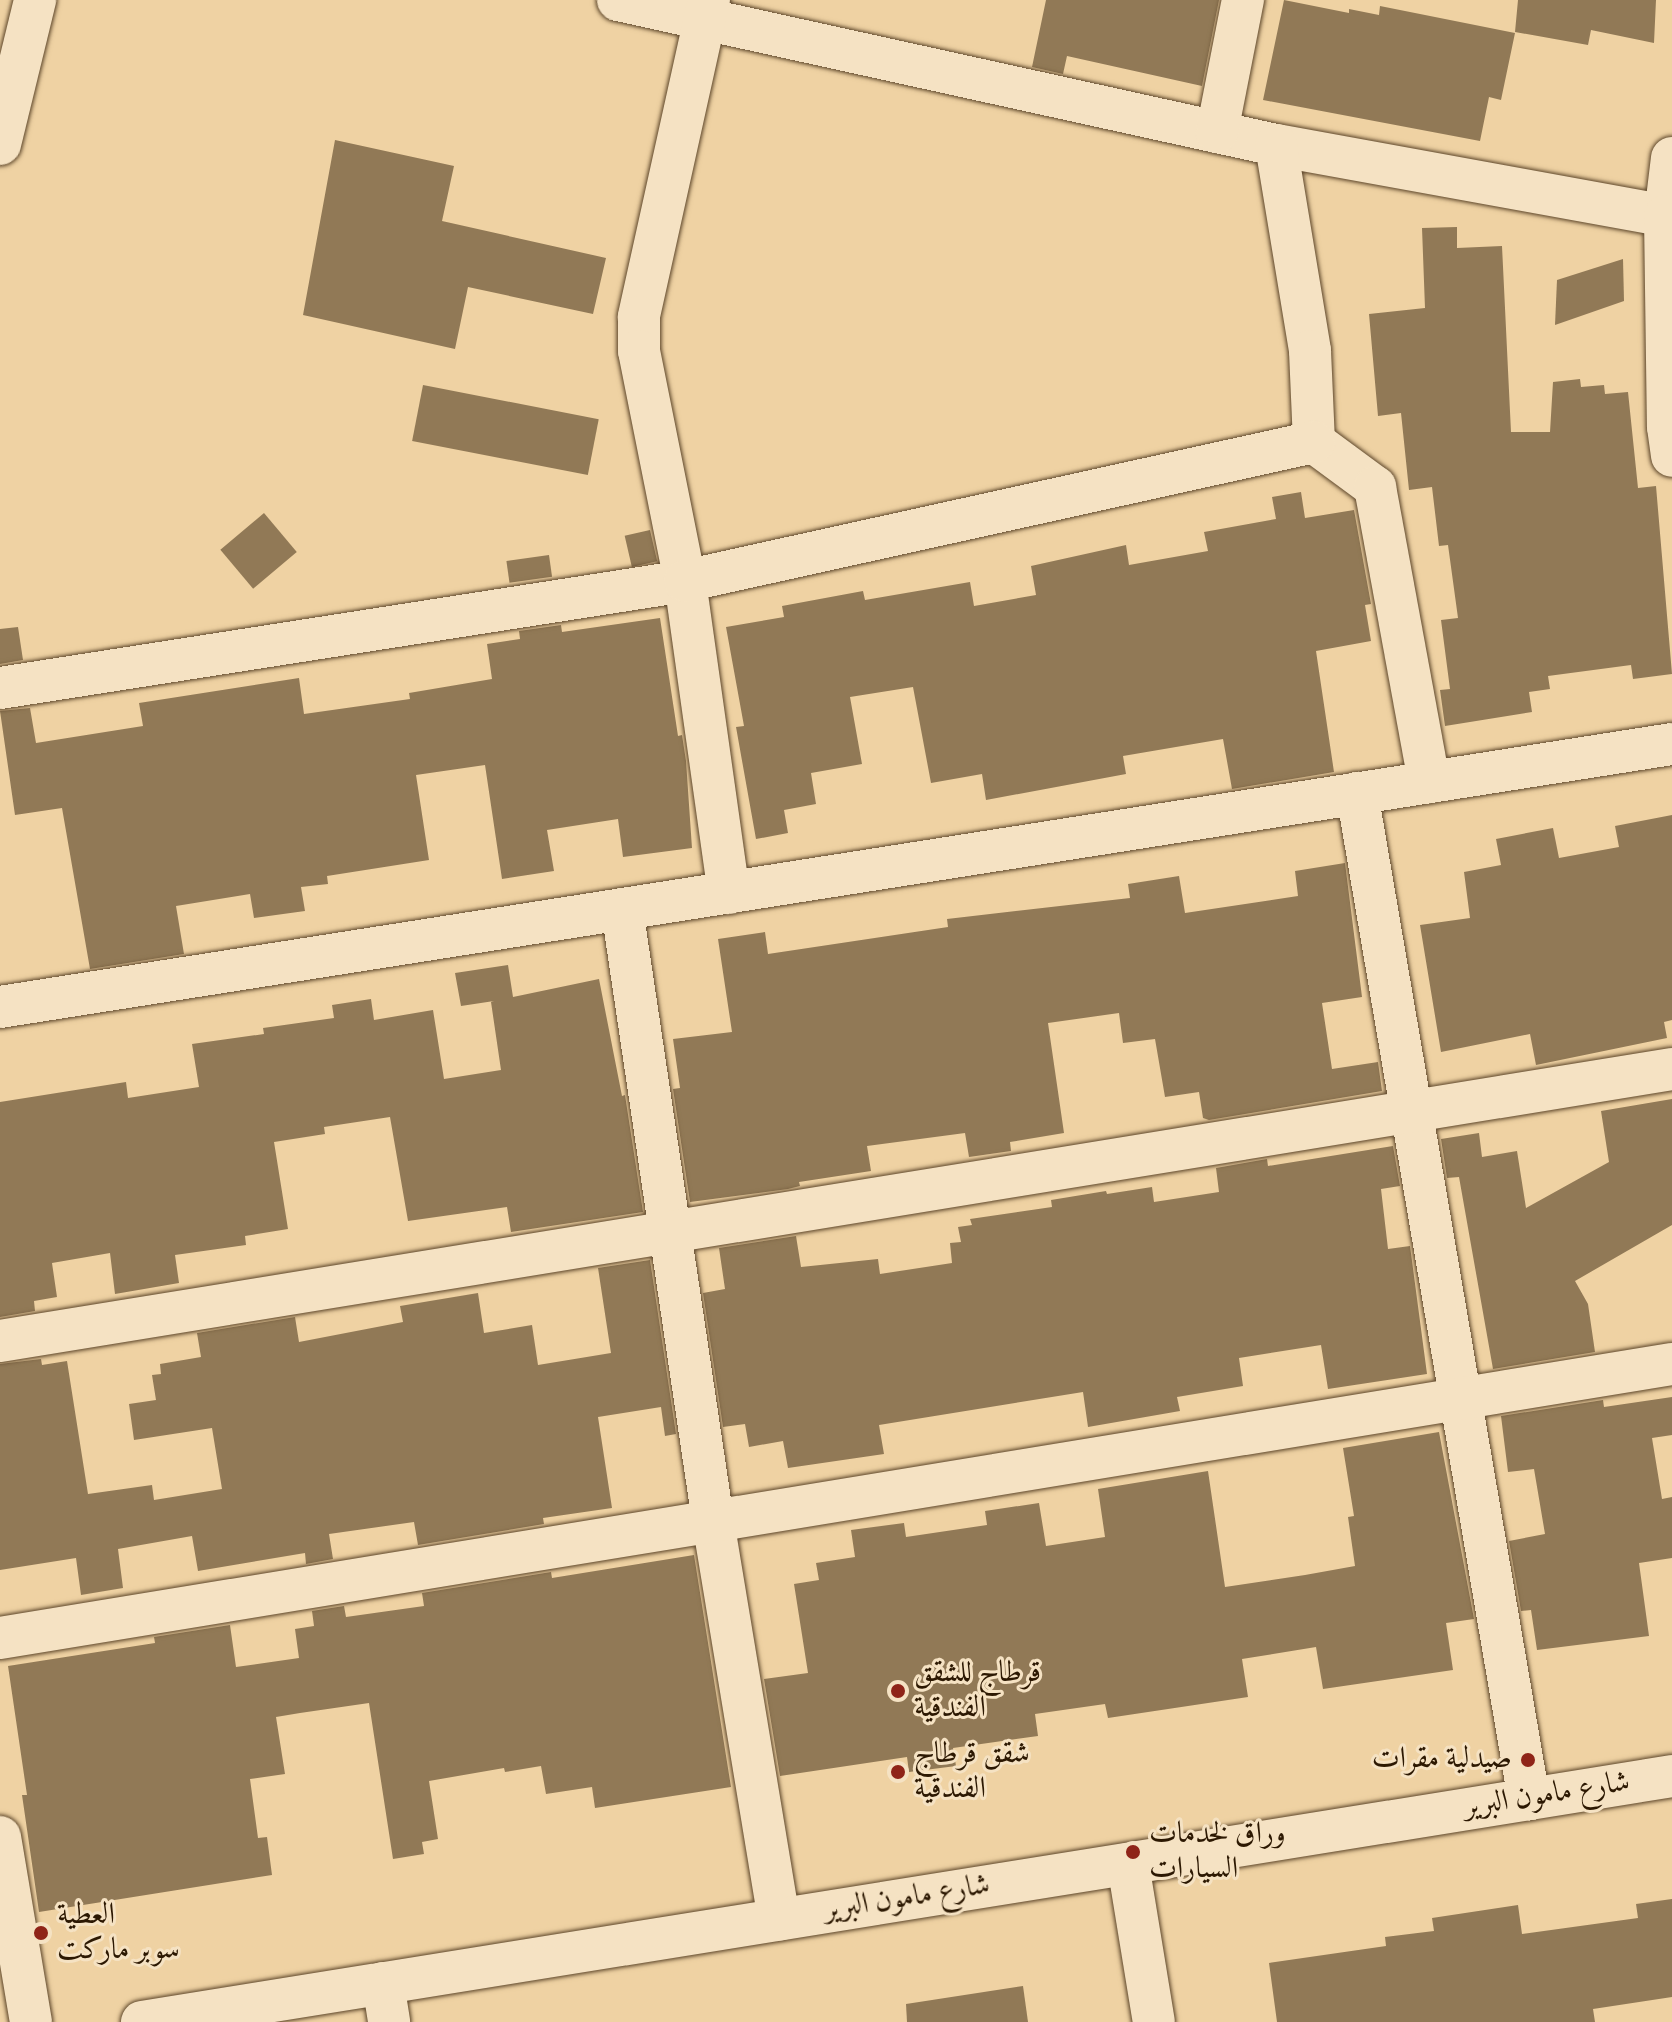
<!DOCTYPE html>
<html>
<head>
<meta charset="utf-8">
<style>
  body { margin:0 }
  #map { position:relative; width:1672px; height:2022px; overflow:hidden; background:#efd2a3; font-family:"Sorts Mill Goudy",Amiri,serif }
  div>[style] { position:absolute }
  .building>* { inset:0; background:#917956; transform-origin:0 0 }
  .roads { filter:drop-shadow(0 0 2px #5d462a) drop-shadow(0 0 2px #5d462a) }
  .minor>* { height:42px; margin:-21px; padding:0 21px; transform-origin:21px; border-radius:21px; background:#f5e2c3 }
  .dots>* { width:22px; height:22px; translate:-50% -50%; box-sizing:border-box; border:4px solid #f5e2c3; border-radius:50% }
  span { translate:-50% -50%; white-space:nowrap; text-align:center; line-height:1.15; -webkit-text-stroke:6px #f5e2c3; paint-order:stroke }
  .poi-label { font-size:30px; color:#2c1802 }
  .left { translate:0 -50%; text-align:left }
  .right { translate:-100% -50%; text-align:right }
  .street-label { font-size:30px; color:#2c1802 }
</style>
</head>
<body>
<div id="map">
  <div class="building">
    <i style="clip-path:polygon(1046px 0,1219px 0,1202px 86px,1067px 56px,1063px 74px,1032px 67px)"></i>
    <i style="clip-path:polygon(1284px 0,1349px 13px,1349px 9px,1379px 15px,1380px 6px,1515px 33px,1501px 100px,1489px 97px,1480px 141px,1263px 100px)"></i>
    <i style="clip-path:polygon(1518px 0,1656px 0,1654px 43px,1591px 30px,1588px 45px,1515px 32px)"></i>
    <i style="clip-path:polygon(335px 140px,454px 166px,442px 221px,606px 258px,593px 314px,468px 287px,455px 349px,303px 315px)"></i>
    <i style="clip-path:polygon(1457px 227px,1457px 248px,1502px 246px,1511px 432px,1550px 432px,1553px 382px,1580px 379px,1581px 387px,1604px 385px,1605px 394px,1628px 392px,1638px 488px,1656px 486px,1672px 674px,1633px 679px,1631px 665px,1548px 676px,1550px 689px,1529px 692px,1532px 712px,1445px 726px,1440px 690px,1450px 689px,1441px 620px,1458px 618px,1448px 545px,1439px 546px,1432px 487px,1409px 490px,1401px 413px,1378px 416px,1369px 314px,1425px 308px,1422px 228px)"></i>
    <i style="clip-path:polygon(1623px 259px,1624px 301px,1555px 325px,1557px 280px)"></i>
    <i style="left:423px;top:385px;width:179px;height:57px;rotate:11deg"></i>
    <i style="clip-path:polygon(1301px 492px,1305px 518px,1354px 510px,1371px 604px,1365px 605px,1371px 641px,1316px 651px,1334px 772px,1232px 789px,1223px 739px,1123px 756px,1126px 774px,986px 800px,982px 774px,931px 783px,913px 687px,850px 697px,862px 764px,811px 773px,816px 804px,784px 810px,788px 833px,756px 839px,736px 727px,744px 726px,726px 627px,784px 617px,782px 606px,863px 591px,865px 600px,970px 582px,974px 606px,1036px 595px,1031px 566px,1126px 545px,1129px 565px,1208px 551px,1204px 532px,1276px 519px,1272px 497px)"></i>
    <i style="left:264px;top:513px;width:51px;height:57px;rotate:50deg"></i>
    <i style="left:650px;top:530px;width:32px;height:26px;rotate:77deg"></i>
    <i style="left:549px;top:555px;width:22px;height:43px;rotate:82deg"></i>
    <i style="clip-path:polygon(660px 618px,678px 736px,682px 735px,686px 761px,692px 848px,623px 857px,618px 819px,547px 830px,554px 871px,502px 879px,485px 765px,416px 775px,429px 860px,327px 876px,328px 884px,301px 887px,305px 911px,254px 918px,250px 894px,176px 906px,184px 954px,90px 969px,62px 808px,15px 815px,0 711px,30px 708px,36px 743px,143px 726px,139px 703px,299px 678px,304px 714px,410px 699px,409px 693px,492px 679px,487px 644px,520px 639px,519px 631px,561px 625px,562px 632px)"></i>
    <i style="clip-path:polygon(18px 627px,23px 660px,0 664px,0 629px)"></i>
    <i style="clip-path:polygon(1672px 815px,1672px 1020px,1664px 1022px,1667px 1038px,1536px 1065px,1530px 1034px,1441px 1052px,1420px 925px,1470px 918px,1464px 872px,1501px 865px,1496px 839px,1553px 828px,1559px 858px,1619px 847px,1615px 826px)"></i>
    <i style="clip-path:polygon(1345px 863px,1362px 997px,1322px 1003px,1332px 1069px,1378px 1062px,1382px 1091px,1209px 1120px,1203px 1118px,1199px 1092px,1165px 1097px,1155px 1039px,1123px 1043px,1119px 1013px,1048px 1023px,1064px 1133px,1010px 1142px,1011px 1151px,969px 1157px,965px 1133px,867px 1146px,871px 1171px,799px 1182px,800px 1186px,788px 1189px,690px 1202px,673px 1089px,680px 1088px,673px 1039px,732px 1032px,718px 939px,765px 932px,768px 954px,948px 927px,947px 919px,1130px 898px,1128px 884px,1179px 876px,1185px 913px,1298px 896px,1295px 871px)"></i>
    <i style="clip-path:polygon(508px 965px,513px 997px,599px 979px,622px 1096px,625px 1095px,643px 1212px,511px 1232px,507px 1207px,408px 1221px,390px 1117px,324px 1127px,325px 1134px,274px 1142px,288px 1229px,245px 1236px,246px 1245px,175px 1255px,179px 1283px,115px 1294px,110px 1253px,52px 1263px,57px 1297px,34px 1301px,35px 1311px,0 1317px,0 1102px,126px 1082px,128px 1098px,199px 1087px,192px 1044px,264px 1034px,263px 1028px,334px 1018px,332px 1005px,371px 999px,374px 1020px,433px 1010px,444px 1079px,501px 1070px,491px 1002px,494px 1001px,461px 1006px,455px 973px)"></i>
    <i style="clip-path:polygon(1672px 1099px,1672px 1225px,1575px 1281px,1588px 1304px,1595px 1352px,1493px 1369px,1459px 1177px,1447px 1178px,1441px 1139px,1479px 1133px,1482px 1157px,1517px 1151px,1526px 1208px,1609px 1162px,1601px 1111px)"></i>
    <i style="clip-path:polygon(1393px 1146px,1400px 1186px,1381px 1189px,1388px 1249px,1410px 1246px,1427px 1374px,1328px 1389px,1321px 1345px,1239px 1358px,1243px 1386px,1177px 1397px,1180px 1411px,1088px 1427px,1083px 1392px,879px 1425px,884px 1454px,788px 1468px,783px 1441px,749px 1447px,745px 1424px,723px 1427px,703px 1293px,725px 1289px,719px 1248px,796px 1236px,801px 1267px,878px 1259px,880px 1274px,952px 1263px,950px 1243px,961px 1242px,958px 1227px,972px 1225px,970px 1219px,1052px 1207px,1051px 1200px,1106px 1191px,1107px 1194px,1152px 1187px,1154px 1202px,1219px 1192px,1216px 1168px,1267px 1159px,1268px 1166px)"></i>
    <i style="clip-path:polygon(650px 1260px,676px 1434px,665px 1436px,661px 1407px,598px 1417px,612px 1508px,543px 1518px,544px 1524px,418px 1545px,414px 1522px,329px 1534px,333px 1559px,306px 1564px,305px 1553px,198px 1571px,192px 1536px,118px 1549px,123px 1588px,81px 1595px,76px 1558px,0 1570px,0 1364px,41px 1359px,42px 1365px,67px 1361px,88px 1494px,152px 1485px,154px 1500px,222px 1489px,212px 1428px,134px 1440px,129px 1404px,156px 1400px,152px 1375px,161px 1374px,160px 1364px,201px 1357px,197px 1333px,295px 1317px,299px 1342px,403px 1322px,400px 1306px,478px 1293px,484px 1333px,532px 1325px,538px 1365px,611px 1353px,598px 1268px)"></i>
    <i style="clip-path:polygon(1672px 1397px,1672px 1435px,1652px 1438px,1662px 1499px,1672px 1497px,1672px 1558px,1639px 1563px,1649px 1636px,1537px 1650px,1531px 1610px,1521px 1611px,1509px 1541px,1545px 1534px,1534px 1469px,1508px 1472px,1501px 1416px,1603px 1400px,1604px 1407px)"></i>
    <i style="clip-path:polygon(1439px 1432px,1474px 1619px,1446px 1623px,1453px 1670px,1323px 1689px,1316px 1647px,1242px 1659px,1248px 1697px,1108px 1718px,1105px 1704px,1035px 1714px,1038px 1736px,953px 1748px,956px 1766px,909px 1772px,907px 1757px,780px 1776px,764px 1679px,808px 1673px,794px 1584px,819px 1580px,816px 1563px,855px 1557px,851px 1530px,904px 1523px,906px 1537px,987px 1525px,985px 1511px,1039px 1503px,1046px 1546px,1105px 1537px,1098px 1489px,1208px 1471px,1225px 1587px,1305px 1575px,1355px 1566px,1348px 1517px,1354px 1516px,1343px 1448px)"></i>
    <i style="clip-path:polygon(694px 1555px,731px 1787px,595px 1808px,592px 1787px,546px 1794px,541px 1766px,505px 1772px,504px 1768px,429px 1781px,438px 1839px,422px 1842px,424px 1854px,393px 1859px,369px 1703px,300px 1713px,276px 1717px,285px 1774px,250px 1779px,258px 1838px,267px 1837px,272px 1875px,39px 1912px,22px 1795px,27px 1795px,8px 1666px,155px 1643px,154px 1637px,230px 1625px,236px 1667px,299px 1658px,295px 1629px,314px 1626px,312px 1611px,344px 1606px,346px 1617px,424px 1606px,422px 1593px,551px 1572px,552px 1578px)"></i>
    <i style="clip-path:polygon(1672px 1899px,1672px 1997px,1593px 2009px,1595px 2022px,1277px 2022px,1269px 1963px,1386px 1946px,1385px 1937px,1434px 1931px,1432px 1918px,1518px 1905px,1522px 1934px,1638px 1918px,1636px 1904px)"></i>
    <i style="clip-path:polygon(1023px 1986px,1028px 2022px,907px 2022px,906px 2004px)"></i>
  </div>
  <div class="roads">
    <div class="minor">
      <i style="left:618px;top:0;width:674px;rotate:12.43deg"></i>
      <i style="left:1276px;top:145px;width:395px;rotate:10.3deg"></i>
      <i style="left:709px;top:0;width:325px;rotate:102.5deg"></i>
      <i style="left:639px;top:317px;width:34px;rotate:90deg"></i>
      <i style="left:639px;top:351px;width:235px;rotate:78.7deg"></i>
      <i style="left:685px;top:581px;width:315px;rotate:82deg"></i>
      <i style="left:1217px;top:132px;width:135px;rotate:-78.9deg"></i>
      <i style="left:0;top:144px;width:148px;rotate:-76.3deg"></i>
      <i style="left:1276px;top:145px;width:209px;rotate:80.6deg"></i>
      <i style="left:1310px;top:351px;width:91px;rotate:87.5deg"></i>
      <i style="left:1314px;top:442px;width:76px;rotate:36.4deg"></i>
      <i style="left:1375px;top:487px;width:300px;rotate:79.6deg"></i>
      <i style="left:1672px;top:158px;width:58px;rotate:96.9deg"></i>
      <i style="left:1665px;top:216px;width:211px;rotate:89.2deg"></i>
      <i style="left:1668px;top:427px;width:29px;rotate:82deg"></i>
      <i style="left:0;top:688px;width:693px;rotate:-8.88deg"></i>
      <i style="left:685px;top:581px;width:644px;rotate:-12.46deg"></i>
      <i style="left:1357px;top:793px;width:1021px;rotate:80.3deg"></i>
      <i style="left:622px;top:909px;width:619px;rotate:81.54deg"></i>
      <i style="left:713px;top:1521px;width:404px;rotate:80.6deg"></i>
      <i style="left:0;top:1007px;width:1693px;rotate:-8.94deg"></i>
      <i style="left:0;top:1341px;width:1694px;rotate:-9.24deg"></i>
      <i style="left:0;top:1638px;width:1694px;rotate:-9.31deg"></i>
      <i style="left:0;top:1837px;width:188px;rotate:80.5deg"></i>
      <i style="left:1128px;top:1864px;width:160px;rotate:80.7deg"></i>
      <i style="left:383px;top:1983px;width:39px;rotate:81deg"></i>
      <i style="left:142px;top:2022px;width:1550px;rotate:-9.13deg"></i>
    </div>
  </div>
  <div class="dots">
    <i style="left:898px;top:1691px;background:#8f2418"></i>
    <i style="left:1528px;top:1760px;background:#8f2418"></i>
    <i style="left:898px;top:1772px;background:#8f2418"></i>
    <i style="left:1133px;top:1852px;background:#8f2418"></i>
    <i style="left:41px;top:1933px;background:#8f2418"></i>
  </div>
  <div class="poi-label">
    <span class="left" style="left:914px;top:1691px">قرطاج للشقق<br>الفندقية</span>
    <span class="left" style="left:914px;top:1772px">شقق قرطاج<br>الفندقية</span>
    <span class="right" style="left:1512px;top:1760px">صيدلية مقرات</span>
    <span class="left" style="left:1149px;top:1852px">وراق لخدمات<br>السيارات</span>
    <span class="left" style="left:57px;top:1933px">العطية<br>سوبر ماركت</span>
  </div>
  <div class="street-label">
    <span style="left:1547px;top:1796px;rotate:-9deg">شارع مامون البرير</span>
    <span style="left:907px;top:1899px;rotate:-9deg">شارع مامون البرير</span>
  </div>
</div>
</body>
</html>
